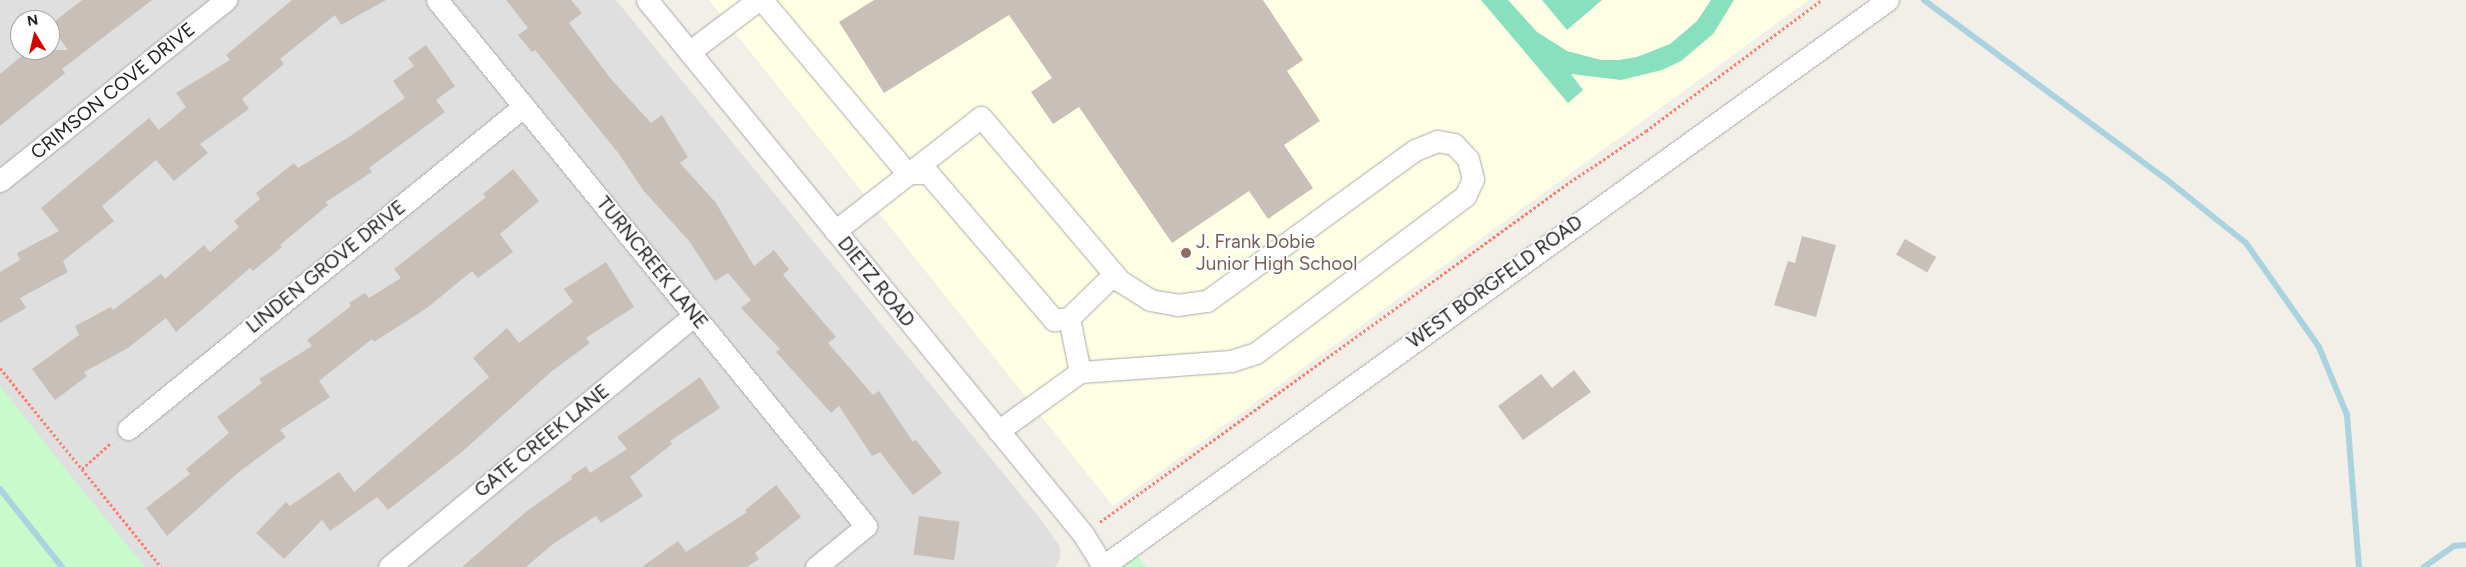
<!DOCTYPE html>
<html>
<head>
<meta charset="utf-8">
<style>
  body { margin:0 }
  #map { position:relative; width:2466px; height:567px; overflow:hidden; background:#f2efe9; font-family:Figtree,sans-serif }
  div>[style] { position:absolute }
  .residential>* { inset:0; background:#e0dfdf }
  .education>* { inset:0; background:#ffffe5 }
  .park>* { inset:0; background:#c8facc }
  .pitch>* { inset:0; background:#88e0be }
  .stream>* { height:6px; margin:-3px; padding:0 3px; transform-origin:3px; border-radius:3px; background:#aad3df }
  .building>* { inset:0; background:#c7bfb8; transform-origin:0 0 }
  .path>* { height:3px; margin-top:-1.5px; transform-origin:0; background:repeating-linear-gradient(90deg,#fa8072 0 2.5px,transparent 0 5px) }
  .roads { filter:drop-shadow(0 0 1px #a9a9a9) drop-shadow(0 0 1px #a9a9a9) }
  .minor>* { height:21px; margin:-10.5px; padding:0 10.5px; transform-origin:10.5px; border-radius:10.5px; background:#fff }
  .dots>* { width:14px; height:14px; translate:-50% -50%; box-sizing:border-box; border:2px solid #fff; border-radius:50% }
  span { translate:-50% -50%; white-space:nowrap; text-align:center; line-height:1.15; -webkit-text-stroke:4px #fff; paint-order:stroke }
  .street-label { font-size:19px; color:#222 }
  .education-label { font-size:19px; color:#785e54 }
  .left { translate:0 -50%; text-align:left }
  .north { position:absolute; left:10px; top:10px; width:50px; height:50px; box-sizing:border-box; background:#fff; border:1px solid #a7a7a7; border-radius:50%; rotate:351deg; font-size:14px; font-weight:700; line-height:20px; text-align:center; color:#222 }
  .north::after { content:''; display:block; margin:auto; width:18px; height:22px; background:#d40000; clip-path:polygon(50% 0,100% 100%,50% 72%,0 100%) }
</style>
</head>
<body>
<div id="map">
  <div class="residential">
    <i style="clip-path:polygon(evenodd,0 0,616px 0,1043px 522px,1060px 547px,1060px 559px,1055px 567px,0 567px,0 0,20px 20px,50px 20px,50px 50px,20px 50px,20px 20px)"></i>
  </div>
  <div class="education">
    <i style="clip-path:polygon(709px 0,1809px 0,1113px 506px)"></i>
  </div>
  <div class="park">
    <i style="clip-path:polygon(0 386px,74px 480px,145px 567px,0 567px)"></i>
    <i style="clip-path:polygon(1132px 549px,1147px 567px,1102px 567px)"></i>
  </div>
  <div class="pitch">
    <i style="clip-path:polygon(1481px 0,1508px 0,1537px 32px,1567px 51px,1601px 60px,1619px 60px,1637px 57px,1670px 44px,1697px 21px,1711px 0,1734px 0,1713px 34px,1681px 61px,1662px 70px,1621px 80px,1571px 74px,1583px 90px,1568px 103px)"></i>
    <i style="clip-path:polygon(1542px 0,1602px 0,1567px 30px)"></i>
  </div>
  <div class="stream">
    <i style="left:1924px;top:0;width:301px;rotate:36.5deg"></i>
    <i style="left:2166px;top:179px;width:102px;rotate:38.7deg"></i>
    <i style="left:2246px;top:243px;width:127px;rotate:54.9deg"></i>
    <i style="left:2319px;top:347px;width:74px;rotate:67.6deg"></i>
    <i style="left:2347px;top:415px;width:152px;rotate:85.5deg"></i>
    <i style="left:0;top:489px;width:100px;rotate:51.5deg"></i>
    <i style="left:2424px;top:567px;width:37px;rotate:-35deg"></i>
    <i style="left:2454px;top:546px;width:12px;rotate:-5deg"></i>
  </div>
  <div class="building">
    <i style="clip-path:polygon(82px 0,152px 0,62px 69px,65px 73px,0 126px,0 74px,29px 50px,68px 50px,50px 25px)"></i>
    <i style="clip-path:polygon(292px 0,386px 0,341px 25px,335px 15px,280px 59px,284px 64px,242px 99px,249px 109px,200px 144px,208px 153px,174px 181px,156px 160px,102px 206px,114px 221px,63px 261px,68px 272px,20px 298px,26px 308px,0 323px,0 272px,20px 260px,17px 253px,59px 231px,41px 208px,149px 118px,159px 130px,186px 107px,176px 93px,230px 60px,226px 55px)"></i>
    <i style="clip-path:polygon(506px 0,571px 0,582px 13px,569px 23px,611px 79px,651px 123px,662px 115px,688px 157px,680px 163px,716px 203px,754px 266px,774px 250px,789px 269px,783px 275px,836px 337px,828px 343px,873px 395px,879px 391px,913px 442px,916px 440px,942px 473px,913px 495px,880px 452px,872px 456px,839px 406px,831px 413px,776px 352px,780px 349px,741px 308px,751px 300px,728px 273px,715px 281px,690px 242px,643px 190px,619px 154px,535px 50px,532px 52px,518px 35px,528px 28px)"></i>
    <i style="clip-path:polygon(874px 0,1263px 0,1303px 60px,1287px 71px,1320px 121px,1284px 145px,1313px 188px,1268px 219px,1249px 191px,1172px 243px,1079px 107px,1053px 124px,1031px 92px,1052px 78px,1009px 15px,884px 93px,839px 22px)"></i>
    <i style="clip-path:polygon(426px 45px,455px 86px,436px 100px,445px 112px,369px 168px,372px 172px,326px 202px,328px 205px,280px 245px,282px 247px,253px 271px,250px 268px,176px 332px,166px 318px,128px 348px,84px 372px,87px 376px,55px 400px,32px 369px,79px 335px,75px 326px,111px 307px,113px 310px,161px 274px,165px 279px,204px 245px,210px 252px,239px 227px,234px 221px,260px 199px,256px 193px,294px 163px,298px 168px,349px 137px,405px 98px,393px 81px,414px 66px,408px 58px)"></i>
    <i style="clip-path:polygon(513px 169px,539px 201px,500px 234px,513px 252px,478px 278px,472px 271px,427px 308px,374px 342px,372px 339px,319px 381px,330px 397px,280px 430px,286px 437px,239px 472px,167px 536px,146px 508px,190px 474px,186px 469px,229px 433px,217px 417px,262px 383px,259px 379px,312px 346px,307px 340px,351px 306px,349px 303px,365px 293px,369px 298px,401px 278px,394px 269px,486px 197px,483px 194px)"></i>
    <i style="clip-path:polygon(1802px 236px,1836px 245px,1816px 317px,1774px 305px,1788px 261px,1795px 263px)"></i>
    <i style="left:1905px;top:239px;width:36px;height:18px;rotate:30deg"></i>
    <i style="clip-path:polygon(606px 262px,634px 307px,586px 338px,590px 343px,552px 371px,463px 451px,388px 510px,377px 497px,330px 531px,322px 520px,284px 559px,256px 533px,286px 502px,290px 506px,339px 472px,354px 492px,489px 377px,473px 358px,507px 328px,519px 343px,573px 302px,564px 289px)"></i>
    <i style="clip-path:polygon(1574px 370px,1591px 392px,1523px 440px,1498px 406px,1541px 374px,1552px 388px)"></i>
    <i style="clip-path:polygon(700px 377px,720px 408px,670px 441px,672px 444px,630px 477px,643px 496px,601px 523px,596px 516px,553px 544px,526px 567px,462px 567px,527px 511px,572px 479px,571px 476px,586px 466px,590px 473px,627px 449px,617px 437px)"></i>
    <i style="clip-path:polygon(776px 485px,801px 517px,755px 553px,759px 559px,747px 567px,642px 567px,678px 541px,686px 552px,747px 512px,745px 510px)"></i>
    <i style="left:919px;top:516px;width:41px;height:39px;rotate:8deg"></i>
  </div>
  <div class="path">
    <i style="left:0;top:368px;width:256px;rotate:51deg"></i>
    <i style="left:82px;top:469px;width:40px;rotate:-42deg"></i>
    <i style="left:1100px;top:522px;width:580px;rotate:-35.88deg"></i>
    <i style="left:1570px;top:182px;width:92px;rotate:-33.9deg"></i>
    <i style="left:1646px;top:131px;width:219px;rotate:-36.7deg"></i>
  </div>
  <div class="roads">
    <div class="minor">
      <i style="left:437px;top:0;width:679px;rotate:50.8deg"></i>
      <i style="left:866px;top:526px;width:65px;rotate:140.6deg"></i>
      <i style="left:647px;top:0;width:689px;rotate:50.77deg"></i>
      <i style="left:1083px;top:534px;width:39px;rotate:58deg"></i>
      <i style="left:762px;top:0;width:226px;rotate:50deg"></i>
      <i style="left:907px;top:173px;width:21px"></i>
      <i style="left:928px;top:173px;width:194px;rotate:49.4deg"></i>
      <i style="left:1054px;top:320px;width:15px;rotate:-8deg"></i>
      <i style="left:1069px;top:318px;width:55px;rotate:78.5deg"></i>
      <i style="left:689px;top:52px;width:86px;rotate:-37deg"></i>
      <i style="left:0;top:181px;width:290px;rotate:-38.7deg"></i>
      <i style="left:835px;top:231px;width:185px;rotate:-38deg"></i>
      <i style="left:981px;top:117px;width:215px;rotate:49.7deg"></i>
      <i style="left:1120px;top:281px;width:36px;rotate:32deg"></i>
      <i style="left:1150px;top:300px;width:27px;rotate:10deg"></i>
      <i style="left:1177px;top:305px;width:30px;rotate:-8deg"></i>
      <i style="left:1207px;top:301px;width:257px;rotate:-36deg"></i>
      <i style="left:1415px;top:150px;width:24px;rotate:-22deg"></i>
      <i style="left:1437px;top:141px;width:17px;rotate:10deg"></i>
      <i style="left:1454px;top:144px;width:21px;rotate:47deg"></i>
      <i style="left:1468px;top:159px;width:21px;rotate:76deg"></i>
      <i style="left:1473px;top:179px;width:19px;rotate:115deg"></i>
      <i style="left:1465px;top:196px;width:261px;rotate:143.1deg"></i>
      <i style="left:1256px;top:353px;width:26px;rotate:162deg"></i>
      <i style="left:1231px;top:361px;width:151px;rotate:175.8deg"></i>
      <i style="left:1080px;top:372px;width:101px;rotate:144.3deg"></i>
      <i style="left:1069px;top:318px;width:63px;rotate:-44.4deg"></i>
      <i style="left:128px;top:429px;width:511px;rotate:-39.2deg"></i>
      <i style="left:389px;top:567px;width:396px;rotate:-39.5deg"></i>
      <i style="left:1102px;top:567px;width:969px;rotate:-35.81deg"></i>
    </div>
  </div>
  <div class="dots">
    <i style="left:1186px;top:253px;background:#8d6e63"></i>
  </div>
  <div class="street-label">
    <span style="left:113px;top:91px;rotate:-39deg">CRIMSON COVE DRIVE</span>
    <span style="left:652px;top:263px;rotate:51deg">TURNCREEK LANE</span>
    <span style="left:326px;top:267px;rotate:-39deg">LINDEN GROVE DRIVE</span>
    <span style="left:876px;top:282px;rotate:51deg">DIETZ ROAD</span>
    <span style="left:1495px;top:282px;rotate:-36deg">WEST BORGFELD ROAD</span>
    <span style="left:542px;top:441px;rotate:-39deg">GATE CREEK LANE</span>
  </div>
  <div class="education-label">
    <span class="left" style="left:1196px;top:253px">J. Frank Dobie<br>Junior High School</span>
  </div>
  <div class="north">N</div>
</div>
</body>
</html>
